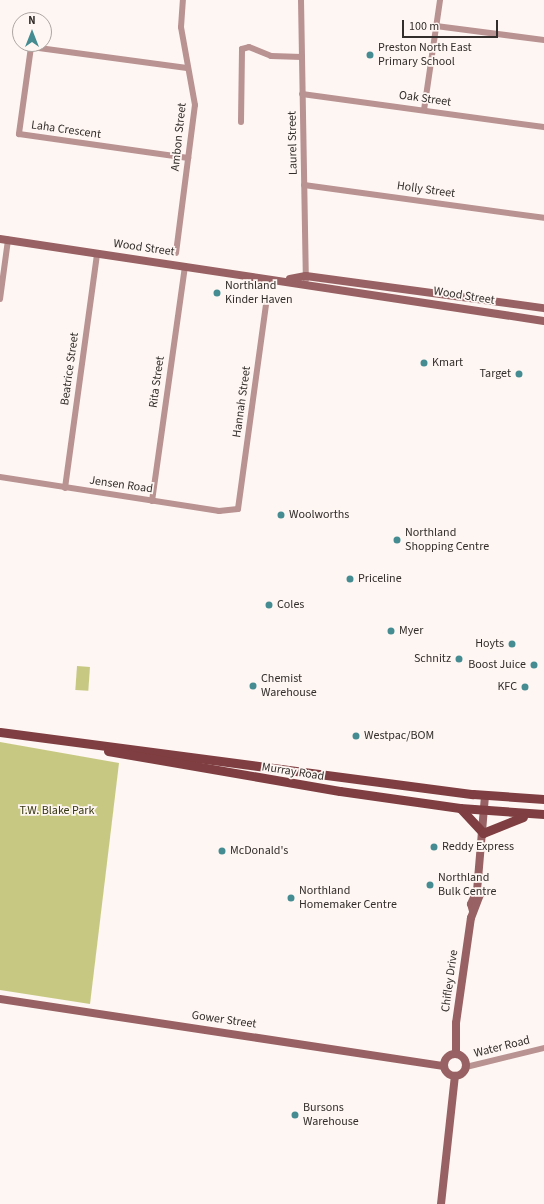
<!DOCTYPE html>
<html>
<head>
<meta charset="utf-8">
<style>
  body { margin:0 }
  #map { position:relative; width:544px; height:1204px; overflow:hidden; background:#fef6f2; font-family:"Source Sans 3",sans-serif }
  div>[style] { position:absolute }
  .green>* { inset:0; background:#c7c983; transform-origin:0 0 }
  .street>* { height:6px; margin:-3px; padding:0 3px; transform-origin:3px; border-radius:3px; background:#b99292 }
  .secondary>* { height:8px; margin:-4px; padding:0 4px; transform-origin:4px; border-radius:4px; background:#986163 }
  .secondary>.ring { margin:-4px; padding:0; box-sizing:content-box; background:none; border:8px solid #986163; border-radius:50% }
  .primary>* { height:9px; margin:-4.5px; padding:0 4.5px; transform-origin:4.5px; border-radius:4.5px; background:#7f3e41 }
  .dots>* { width:11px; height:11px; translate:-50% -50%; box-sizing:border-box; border:2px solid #fef6f2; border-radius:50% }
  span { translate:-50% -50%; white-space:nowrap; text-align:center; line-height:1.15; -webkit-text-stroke:3.5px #fef6f2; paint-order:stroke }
  .poi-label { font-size:12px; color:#332e2b }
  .left { translate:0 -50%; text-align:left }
  .right { translate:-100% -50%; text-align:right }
  .street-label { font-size:12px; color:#332e2b }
  .park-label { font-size:12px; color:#363713 }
  .north { position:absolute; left:12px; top:12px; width:40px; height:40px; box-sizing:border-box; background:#fef6f2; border:1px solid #ada6a2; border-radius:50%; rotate:0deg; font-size:11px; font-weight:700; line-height:16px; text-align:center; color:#332e2b }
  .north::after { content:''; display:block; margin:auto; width:14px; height:18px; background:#458c92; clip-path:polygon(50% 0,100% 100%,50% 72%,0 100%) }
  .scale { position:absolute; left:402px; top:20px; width:96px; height:18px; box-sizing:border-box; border:2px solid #332e2b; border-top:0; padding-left:5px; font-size:12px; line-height:14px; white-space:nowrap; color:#332e2b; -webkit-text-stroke:3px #fef6f2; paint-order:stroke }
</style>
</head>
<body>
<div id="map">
  <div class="green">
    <i style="left:77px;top:666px;width:13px;height:24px;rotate:4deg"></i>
    <i style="clip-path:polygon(0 742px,119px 763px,90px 1004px,0 990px)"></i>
  </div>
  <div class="street">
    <i style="left:301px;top:0;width:280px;rotate:89deg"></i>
    <i style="left:436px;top:26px;width:109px;rotate:7.4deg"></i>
    <i style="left:187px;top:68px;width:157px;rotate:-172.3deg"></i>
    <i style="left:31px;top:47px;width:88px;rotate:97.9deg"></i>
    <i style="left:19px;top:134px;width:171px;rotate:8.1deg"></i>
    <i style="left:302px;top:94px;width:244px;rotate:7.8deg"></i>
    <i style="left:424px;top:110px;width:111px;rotate:-81.7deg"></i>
    <i style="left:241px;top:122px;width:73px;rotate:-89.2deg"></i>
    <i style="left:242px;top:49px;width:7px;rotate:-16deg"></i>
    <i style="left:249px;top:47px;width:24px;rotate:22deg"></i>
    <i style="left:271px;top:56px;width:31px;rotate:2deg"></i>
    <i style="left:304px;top:185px;width:242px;rotate:7.8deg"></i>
    <i style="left:176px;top:253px;width:149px;rotate:-82.7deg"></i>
    <i style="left:195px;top:105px;width:79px;rotate:-100.2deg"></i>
    <i style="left:181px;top:27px;width:27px;rotate:-86deg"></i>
    <i style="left:0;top:299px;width:60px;rotate:-82.3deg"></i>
    <i style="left:0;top:477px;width:222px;rotate:8.8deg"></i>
    <i style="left:219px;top:511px;width:19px;rotate:-6deg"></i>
    <i style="left:238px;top:509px;width:213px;rotate:-82.2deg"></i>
    <i style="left:65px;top:488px;width:237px;rotate:-82.2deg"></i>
    <i style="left:152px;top:501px;width:237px;rotate:-82deg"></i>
    <i style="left:466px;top:1067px;width:80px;rotate:-13.7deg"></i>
  </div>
  <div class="secondary">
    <i style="left:0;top:239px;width:550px;rotate:8.57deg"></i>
    <i style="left:290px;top:279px;width:16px;rotate:-11deg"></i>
    <i style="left:306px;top:276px;width:240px;rotate:7.7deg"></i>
    <i style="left:473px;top:911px;width:7px;rotate:-106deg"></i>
    <i style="left:471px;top:904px;width:14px;rotate:-65deg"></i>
    <i style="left:477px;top:891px;width:96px;rotate:-85.2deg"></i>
    <i style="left:0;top:999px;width:449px;rotate:8.6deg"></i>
    <i style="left:456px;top:1054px;width:31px;rotate:-90deg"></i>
    <i style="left:456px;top:1023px;width:106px;rotate:-81.9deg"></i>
    <i style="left:471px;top:918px;width:25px;rotate:-69deg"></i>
    <i style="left:480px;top:895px;width:5px;rotate:-127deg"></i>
    <i class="ring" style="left:444px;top:1054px;width:14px;height:14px"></i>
    <i style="left:441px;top:1204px;width:129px;rotate:-83.8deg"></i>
  </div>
  <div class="primary">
    <i style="left:0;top:732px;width:477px;rotate:7.5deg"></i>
    <i style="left:473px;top:794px;width:71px;rotate:4deg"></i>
    <i style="left:108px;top:751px;width:235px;rotate:9.8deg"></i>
    <i style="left:340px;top:791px;width:121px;rotate:8.1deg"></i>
    <i style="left:460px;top:808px;width:84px;rotate:4.1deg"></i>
    <i style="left:460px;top:808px;width:34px;rotate:47deg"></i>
    <i style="left:483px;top:833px;width:43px;rotate:-21.8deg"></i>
  </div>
  <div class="dots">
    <i style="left:370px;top:55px;background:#458c92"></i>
    <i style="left:217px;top:293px;background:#458c92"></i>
    <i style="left:424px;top:363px;background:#458c92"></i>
    <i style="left:519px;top:374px;background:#458c92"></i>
    <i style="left:281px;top:515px;background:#458c92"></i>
    <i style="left:397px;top:540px;background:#458c92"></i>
    <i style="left:350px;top:579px;background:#458c92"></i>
    <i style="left:269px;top:605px;background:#458c92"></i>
    <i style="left:391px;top:631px;background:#458c92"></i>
    <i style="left:512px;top:644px;background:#458c92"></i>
    <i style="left:459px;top:659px;background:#458c92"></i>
    <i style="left:534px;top:665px;background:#458c92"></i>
    <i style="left:253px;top:686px;background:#458c92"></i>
    <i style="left:525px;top:687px;background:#458c92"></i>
    <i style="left:356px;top:736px;background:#458c92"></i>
    <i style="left:434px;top:847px;background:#458c92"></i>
    <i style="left:222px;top:851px;background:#458c92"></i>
    <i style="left:430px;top:885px;background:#458c92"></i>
    <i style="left:291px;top:898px;background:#458c92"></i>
    <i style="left:295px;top:1115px;background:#458c92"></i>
  </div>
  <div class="poi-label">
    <span class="left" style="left:378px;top:55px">Preston North East<br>Primary School</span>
    <span class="left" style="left:225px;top:293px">Northland<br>Kinder Haven</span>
    <span class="left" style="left:432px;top:363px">Kmart</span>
    <span class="right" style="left:511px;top:374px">Target</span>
    <span class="left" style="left:289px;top:515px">Woolworths</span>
    <span class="left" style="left:405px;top:540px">Northland<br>Shopping Centre</span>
    <span class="left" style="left:358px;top:579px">Priceline</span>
    <span class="left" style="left:277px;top:605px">Coles</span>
    <span class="left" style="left:399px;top:631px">Myer</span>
    <span class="right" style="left:504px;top:644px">Hoyts</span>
    <span class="right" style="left:451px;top:659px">Schnitz</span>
    <span class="right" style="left:526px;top:665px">Boost Juice</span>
    <span class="left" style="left:261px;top:686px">Chemist<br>Warehouse</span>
    <span class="right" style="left:517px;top:687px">KFC</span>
    <span class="left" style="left:364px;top:736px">Westpac/BOM</span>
    <span class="left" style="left:442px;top:847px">Reddy Express</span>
    <span class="left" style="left:230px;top:851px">McDonald's</span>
    <span class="left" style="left:438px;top:885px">Northland<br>Bulk Centre</span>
    <span class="left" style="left:299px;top:898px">Northland<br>Homemaker Centre</span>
    <span class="left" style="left:303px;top:1115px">Bursons<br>Warehouse</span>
  </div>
  <div class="street-label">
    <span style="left:425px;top:99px;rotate:8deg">Oak Street</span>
    <span style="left:66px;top:130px;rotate:8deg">Laha Crescent</span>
    <span style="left:179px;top:137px;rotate:-84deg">Ambon Street</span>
    <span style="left:293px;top:143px;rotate:-91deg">Laurel Street</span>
    <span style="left:426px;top:190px;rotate:8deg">Holly Street</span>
    <span style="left:144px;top:248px;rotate:8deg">Wood Street</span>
    <span style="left:464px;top:296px;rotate:9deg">Wood Street</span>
    <span style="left:70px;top:369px;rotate:-82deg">Beatrice Street</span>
    <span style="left:157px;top:382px;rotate:-82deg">Rita Street</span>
    <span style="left:242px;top:402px;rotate:-82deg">Hannah Street</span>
    <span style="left:121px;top:485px;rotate:8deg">Jensen Road</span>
    <span style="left:293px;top:772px;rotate:9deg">Murray Road</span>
    <span style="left:450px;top:981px;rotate:-82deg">Chifley Drive</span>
    <span style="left:224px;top:1020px;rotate:8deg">Gower Street</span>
    <span style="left:502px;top:1047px;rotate:-14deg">Water Road</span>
  </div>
  <div class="park-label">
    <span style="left:57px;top:811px">T.W. Blake Park</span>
  </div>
  <div class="north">N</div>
  <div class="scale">100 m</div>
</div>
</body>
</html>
